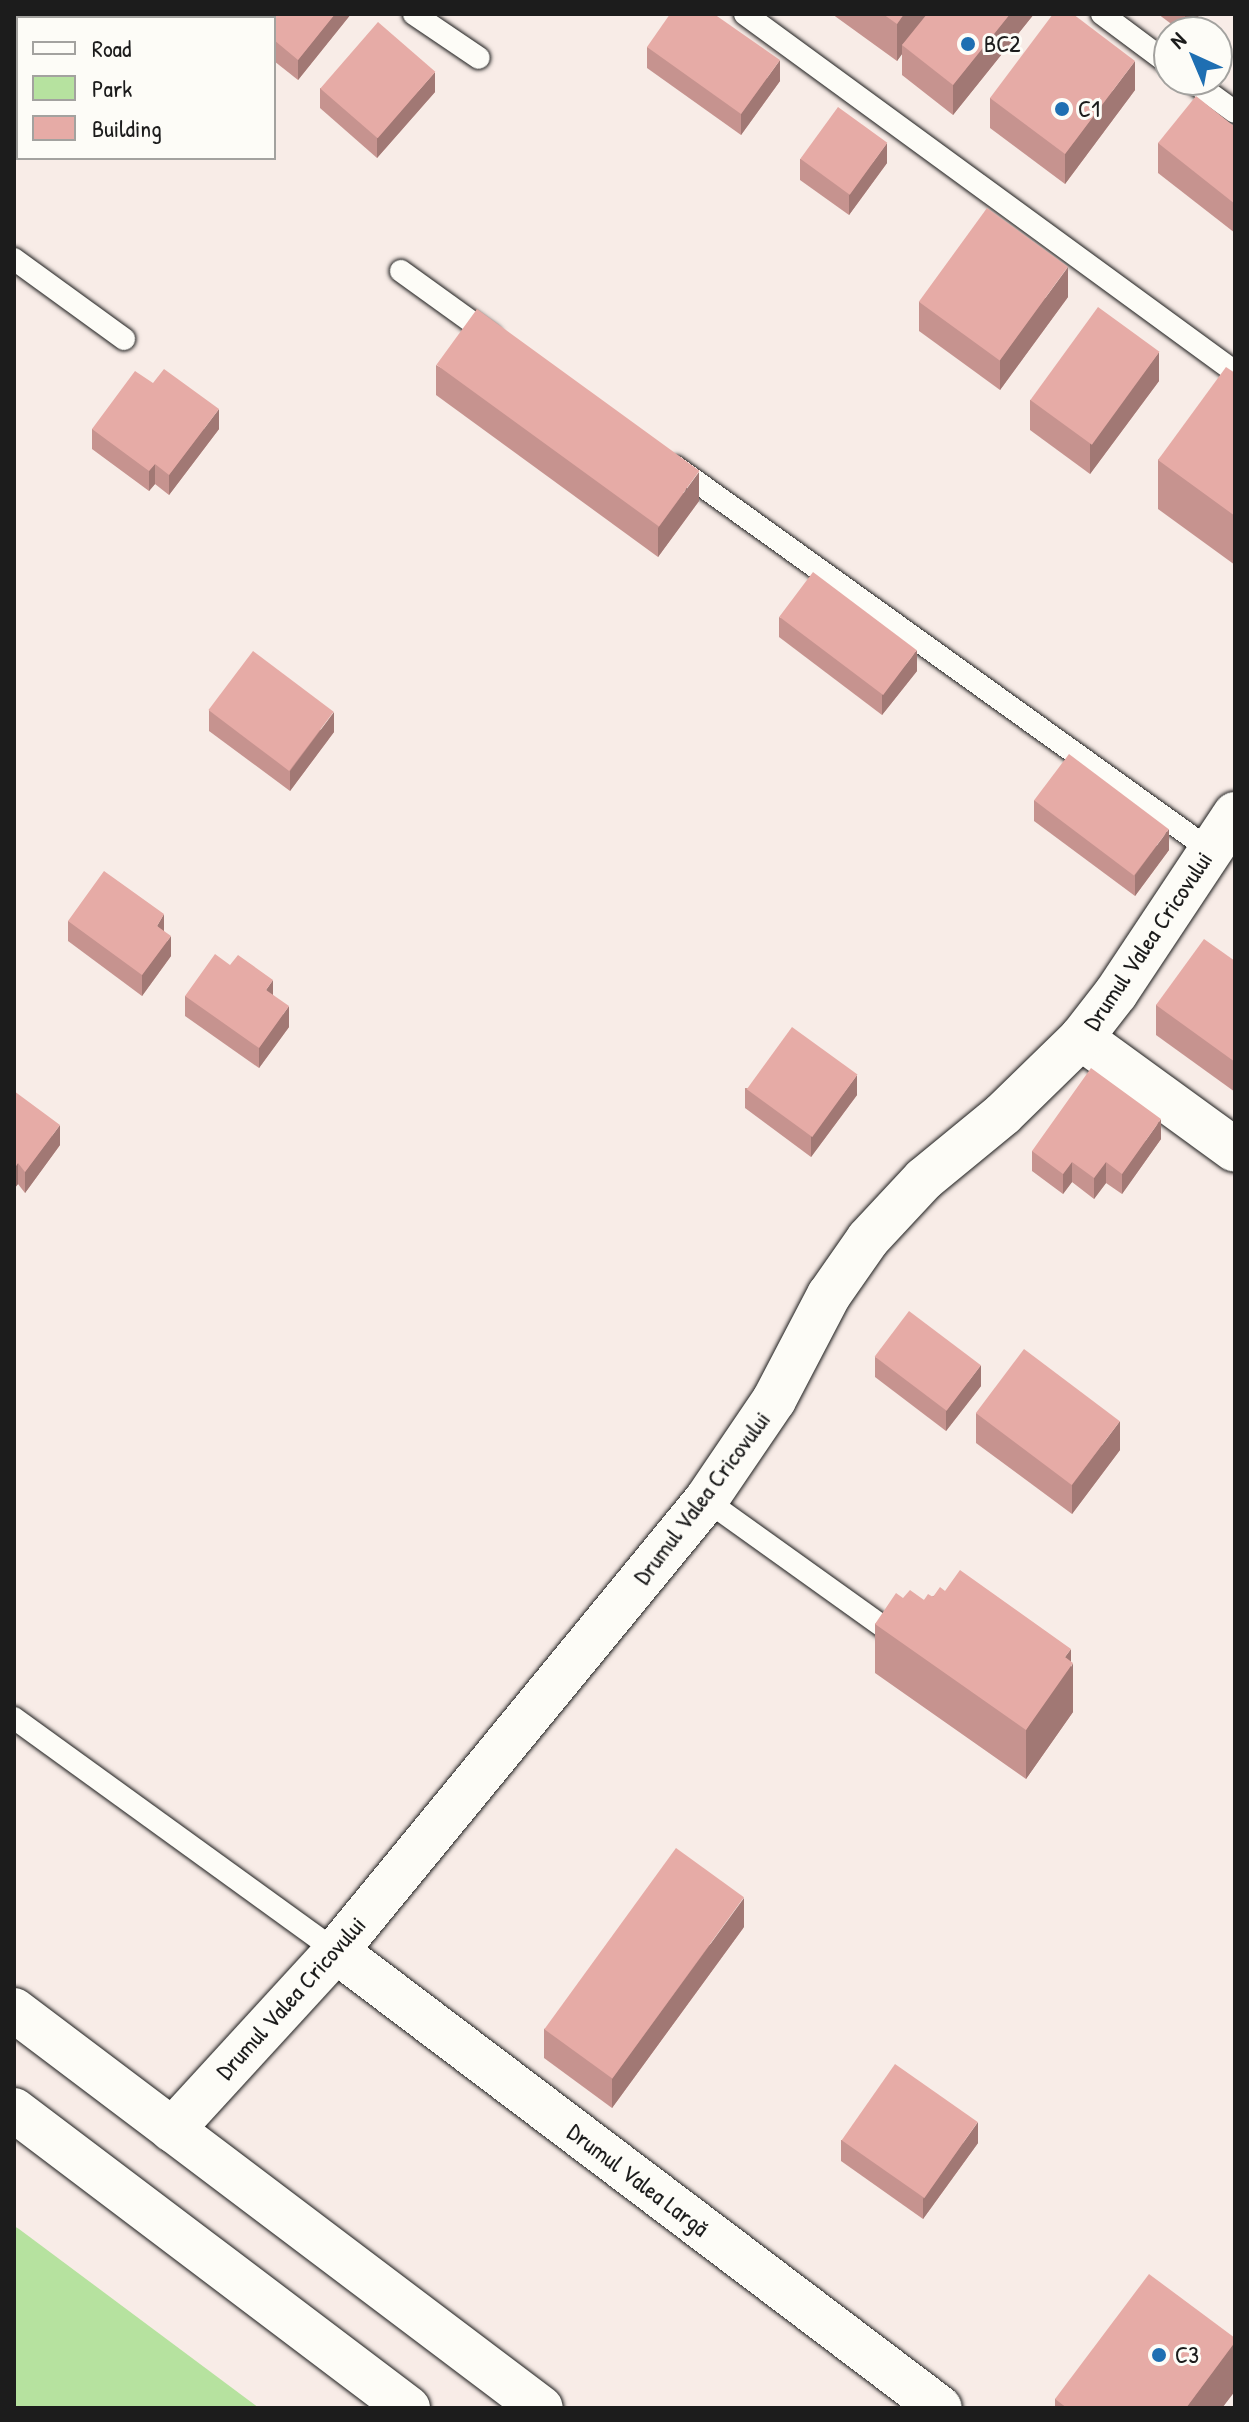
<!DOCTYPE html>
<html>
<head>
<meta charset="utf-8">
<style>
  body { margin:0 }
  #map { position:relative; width:1249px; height:2422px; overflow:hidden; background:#f8ece7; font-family:"Patrick Hand",sans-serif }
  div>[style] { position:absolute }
  .green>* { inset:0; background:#b6e29f }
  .roads { filter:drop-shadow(0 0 2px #1c1c1c) drop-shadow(0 0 2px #1c1c1c) }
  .lane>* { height:22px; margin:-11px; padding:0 11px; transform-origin:11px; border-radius:11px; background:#fdfcf7 }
  .street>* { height:44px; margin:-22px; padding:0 22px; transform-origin:22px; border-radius:22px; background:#fdfcf7 }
  .secondary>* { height:44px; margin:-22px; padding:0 22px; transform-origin:22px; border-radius:22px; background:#fdfcf7 }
  .wall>* { inset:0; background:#c6938f }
  .shaded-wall>* { inset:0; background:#a17874 }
  .building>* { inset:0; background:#e6aba6; transform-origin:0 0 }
  .dots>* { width:22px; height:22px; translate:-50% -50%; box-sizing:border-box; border:4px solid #fdfcf7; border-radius:50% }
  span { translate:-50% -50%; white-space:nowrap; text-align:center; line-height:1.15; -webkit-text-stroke:6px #fdfcf7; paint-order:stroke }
  .poi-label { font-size:24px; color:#1c1c1c }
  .left { translate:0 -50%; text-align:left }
  .street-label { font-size:24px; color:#1c1c1c }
  .frame { position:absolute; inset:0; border:16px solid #1c1c1c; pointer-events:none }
  .legend { position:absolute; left:16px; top:16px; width:260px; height:144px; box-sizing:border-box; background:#fdfcf7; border:2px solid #a3a29f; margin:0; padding:10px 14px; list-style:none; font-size:24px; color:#1c1c1c }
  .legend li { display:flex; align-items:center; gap:16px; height:40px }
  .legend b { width:40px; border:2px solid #a3a29f }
  .north { position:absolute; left:1153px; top:16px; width:80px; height:80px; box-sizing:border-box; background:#fdfcf7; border:2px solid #a3a29f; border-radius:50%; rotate:316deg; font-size:22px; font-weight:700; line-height:32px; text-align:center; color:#1c1c1c }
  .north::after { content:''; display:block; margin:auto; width:28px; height:36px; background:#1f6fb2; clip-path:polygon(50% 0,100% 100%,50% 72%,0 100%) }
</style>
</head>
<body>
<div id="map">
  <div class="green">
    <i style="clip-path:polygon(14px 2226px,19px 2229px,259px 2408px,14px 2408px)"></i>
  </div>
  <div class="roads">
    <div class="lane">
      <i style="left:414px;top:14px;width:78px;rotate:34.1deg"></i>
      <i style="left:745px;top:14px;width:607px;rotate:36.15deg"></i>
      <i style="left:1102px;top:14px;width:84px;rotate:36.7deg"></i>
      <i style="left:1191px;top:80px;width:54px;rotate:36deg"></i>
      <i style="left:14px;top:259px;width:136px;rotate:36deg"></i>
      <i style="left:401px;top:271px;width:111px;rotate:35.8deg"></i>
      <i style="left:676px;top:467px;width:657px;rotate:35.65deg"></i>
      <i style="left:706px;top:1500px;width:225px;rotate:35.6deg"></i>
      <i style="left:14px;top:1718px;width:397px;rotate:35.9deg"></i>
    </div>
    <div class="street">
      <i style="left:1081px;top:1038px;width:190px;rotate:36deg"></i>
      <i style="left:336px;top:1951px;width:757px;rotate:37.11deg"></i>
      <i style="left:172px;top:2130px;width:243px;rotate:-47.5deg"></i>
      <i style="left:336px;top:1951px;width:583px;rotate:-50.63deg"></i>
      <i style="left:706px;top:1500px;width:121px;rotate:-55.8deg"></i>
      <i style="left:774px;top:1400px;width:119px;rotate:-62.4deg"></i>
      <i style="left:829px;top:1295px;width:68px;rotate:-55.1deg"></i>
      <i style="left:868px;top:1239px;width:82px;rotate:-47deg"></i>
      <i style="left:924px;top:1179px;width:102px;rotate:-39.4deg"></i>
      <i style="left:1003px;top:1114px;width:109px;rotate:-44.3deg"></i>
      <i style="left:1081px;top:1038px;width:57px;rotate:-52.1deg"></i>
      <i style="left:1116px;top:993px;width:215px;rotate:-56.4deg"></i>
    </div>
    <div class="secondary">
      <i style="left:14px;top:2010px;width:660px;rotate:37.06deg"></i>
      <i style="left:14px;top:2110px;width:494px;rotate:37.1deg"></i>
    </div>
  </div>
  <div class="wall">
    <i style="clip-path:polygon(351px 14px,298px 80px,274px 61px,274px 18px)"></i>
    <i style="clip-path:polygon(832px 14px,1034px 14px,953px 115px,902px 75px,902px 54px,897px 61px)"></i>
    <i style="clip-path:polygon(1158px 14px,1200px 14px,1187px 32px,1182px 32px)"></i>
    <i style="clip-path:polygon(647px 47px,780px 81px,741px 135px,647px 68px)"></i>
    <i style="clip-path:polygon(320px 88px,435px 92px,377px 158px,320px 108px)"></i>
    <i style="clip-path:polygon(1135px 90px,1065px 184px,990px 128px,990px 98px)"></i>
    <i style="clip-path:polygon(1235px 127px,1235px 233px,1158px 173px,1158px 143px)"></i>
    <i style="clip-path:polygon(800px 159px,887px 163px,849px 215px,800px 180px)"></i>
    <i style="clip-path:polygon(1068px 297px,1000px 390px,919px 331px,919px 302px)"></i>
    <i style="clip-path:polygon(436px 365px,699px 501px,658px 557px,436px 395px)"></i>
    <i style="clip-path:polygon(1235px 373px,1235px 565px,1158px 509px,1158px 460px)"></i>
    <i style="clip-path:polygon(1159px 381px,1090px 474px,1030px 430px,1030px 400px)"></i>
    <i style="clip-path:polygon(92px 429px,219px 429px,169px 495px,155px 484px,149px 491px,92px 449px)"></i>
    <i style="clip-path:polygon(779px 617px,917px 671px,882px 715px,779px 637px)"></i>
    <i style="clip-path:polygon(209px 710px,334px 732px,290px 791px,209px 731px)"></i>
    <i style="clip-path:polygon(1034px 800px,1169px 850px,1135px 896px,1034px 821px)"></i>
    <i style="clip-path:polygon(68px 921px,164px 931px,171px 956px,142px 996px,68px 941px)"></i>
    <i style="clip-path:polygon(1235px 961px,1235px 1092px,1156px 1035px,1156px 1005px)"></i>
    <i style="clip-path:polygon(273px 995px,289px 1027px,259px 1068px,185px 1016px,185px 996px)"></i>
    <i style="clip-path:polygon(745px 1088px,857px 1095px,811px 1157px,745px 1108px)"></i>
    <i style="clip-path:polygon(14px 1091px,60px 1145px,25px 1193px,18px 1184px,14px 1189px)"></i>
    <i style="clip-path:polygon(1161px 1139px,1122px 1194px,1106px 1183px,1094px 1199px,1072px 1182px,1063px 1194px,1032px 1171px,1032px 1151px)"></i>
    <i style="clip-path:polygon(875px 1357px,981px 1386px,946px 1431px,875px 1377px)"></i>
    <i style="clip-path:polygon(976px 1413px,1120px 1450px,1072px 1514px,976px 1443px)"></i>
    <i style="clip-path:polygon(945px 1591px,1071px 1661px,1073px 1712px,1026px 1779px,875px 1673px,875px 1624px,903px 1598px,924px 1600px)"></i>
    <i style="clip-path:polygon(744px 1927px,612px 2108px,544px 2058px,544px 2029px)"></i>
    <i style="clip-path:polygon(841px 2140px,978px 2143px,923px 2219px,841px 2161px)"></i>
    <i style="clip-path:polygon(1235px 2338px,1235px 2391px,1222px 2408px,1055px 2408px,1055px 2399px)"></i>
  </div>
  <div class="shaded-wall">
    <i style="clip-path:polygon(335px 14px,351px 14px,298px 80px,298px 60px)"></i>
    <i style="clip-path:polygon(904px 14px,932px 14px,902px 45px,902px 54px,897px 61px,897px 24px)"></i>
    <i style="clip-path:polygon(1010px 14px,1034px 14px,953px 115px,953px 85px)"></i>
    <i style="clip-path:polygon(1185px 14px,1200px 14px,1187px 32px,1185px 32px)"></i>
    <i style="clip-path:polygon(780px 60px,780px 81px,741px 135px,741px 114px)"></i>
    <i style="clip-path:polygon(1135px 61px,1135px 90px,1065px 184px,1065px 154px)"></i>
    <i style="clip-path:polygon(435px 72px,435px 92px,377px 158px,377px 138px)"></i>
    <i style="clip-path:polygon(887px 143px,887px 163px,849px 215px,849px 195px)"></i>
    <i style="clip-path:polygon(1068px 267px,1068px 297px,1000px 390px,1000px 360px)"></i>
    <i style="clip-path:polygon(1159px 352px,1159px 381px,1090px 474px,1090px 444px)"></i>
    <i style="clip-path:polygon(219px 409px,219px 429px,169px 495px,169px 475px)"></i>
    <i style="clip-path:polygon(155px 464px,155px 484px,149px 491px,149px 471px)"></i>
    <i style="clip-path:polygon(699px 472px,699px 501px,658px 557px,658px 528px)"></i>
    <i style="clip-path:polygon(917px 650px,917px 671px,882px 715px,882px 695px)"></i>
    <i style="clip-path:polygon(334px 712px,334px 732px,290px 791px,290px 771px)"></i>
    <i style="clip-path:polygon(1169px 829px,1169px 850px,1135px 896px,1135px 875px)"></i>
    <i style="clip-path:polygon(164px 914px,164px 935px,157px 926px)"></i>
    <i style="clip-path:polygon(171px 936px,171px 956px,142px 996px,142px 975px)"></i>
    <i style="clip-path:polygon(273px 980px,273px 1001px,266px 990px)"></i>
    <i style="clip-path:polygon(289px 1006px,289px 1027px,259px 1068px,259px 1048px)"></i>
    <i style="clip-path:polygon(857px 1075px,857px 1095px,811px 1157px,811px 1137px)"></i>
    <i style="clip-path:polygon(1161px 1119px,1161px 1139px,1122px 1194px,1122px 1174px)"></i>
    <i style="clip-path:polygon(60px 1125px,60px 1145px,25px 1193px,25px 1172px)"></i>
    <i style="clip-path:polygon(1072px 1162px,1072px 1182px,1063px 1194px,1063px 1174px)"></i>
    <i style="clip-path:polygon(1106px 1162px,1106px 1183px,1094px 1199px,1094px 1178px)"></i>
    <i style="clip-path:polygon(18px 1163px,18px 1184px,14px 1189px,14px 1169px)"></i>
    <i style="clip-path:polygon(981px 1365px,981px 1386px,946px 1431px,946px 1411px)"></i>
    <i style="clip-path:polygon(1120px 1421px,1120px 1450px,1072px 1514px,1072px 1485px)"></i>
    <i style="clip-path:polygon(1071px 1649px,1071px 1667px,1073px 1663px,1073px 1712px,1026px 1779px,1026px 1730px,1065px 1657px)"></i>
    <i style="clip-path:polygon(744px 1898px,744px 1927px,612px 2108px,612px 2079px)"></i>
    <i style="clip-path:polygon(978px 2122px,978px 2143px,923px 2219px,923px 2199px)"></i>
    <i style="clip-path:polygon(1235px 2342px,1235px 2391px,1222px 2408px,1186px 2408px)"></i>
  </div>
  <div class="building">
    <i style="clip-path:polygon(274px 14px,335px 14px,298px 60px,274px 40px,274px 18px,270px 18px)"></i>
    <i style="clip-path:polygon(670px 14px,714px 14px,780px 60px,741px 114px,647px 47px)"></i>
    <i style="clip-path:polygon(883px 14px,904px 14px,897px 24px)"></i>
    <i style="clip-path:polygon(927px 14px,1010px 14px,953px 85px,902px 45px)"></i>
    <i style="clip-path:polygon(1053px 14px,1073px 14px,1135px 61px,1065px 154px,990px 98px)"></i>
    <i style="left:378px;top:22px;width:76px;height:88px;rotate:41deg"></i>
    <i style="clip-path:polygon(1196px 96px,1235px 127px,1235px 204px,1158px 143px)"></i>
    <i style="left:838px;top:107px;width:61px;height:64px;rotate:36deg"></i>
    <i style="left:987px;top:208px;width:100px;height:116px;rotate:36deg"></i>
    <i style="left:1098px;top:307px;width:76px;height:115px;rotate:36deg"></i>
    <i style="left:477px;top:309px;width:275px;height:69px;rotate:36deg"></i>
    <i style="clip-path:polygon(1226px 367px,1235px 373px,1235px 516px,1158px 460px)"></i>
    <i style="clip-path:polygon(164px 369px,219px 409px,169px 475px,155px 464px,149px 471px,92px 429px,135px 371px,153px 383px)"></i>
    <i style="left:813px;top:572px;width:130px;height:56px;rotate:37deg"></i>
    <i style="left:253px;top:651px;width:101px;height:74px;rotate:37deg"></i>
    <i style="left:1069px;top:754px;width:125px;height:58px;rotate:37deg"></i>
    <i style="clip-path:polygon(104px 871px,164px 914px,157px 926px,171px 936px,142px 975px,68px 921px)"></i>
    <i style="clip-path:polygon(1204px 939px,1235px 961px,1235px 1062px,1156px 1005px)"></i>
    <i style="clip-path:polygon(215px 954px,230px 965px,238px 955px,273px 980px,266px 990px,289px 1006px,259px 1048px,185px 996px)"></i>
    <i style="left:792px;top:1027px;width:81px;height:77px;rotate:36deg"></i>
    <i style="clip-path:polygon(1091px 1068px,1161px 1119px,1122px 1174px,1106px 1162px,1094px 1178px,1072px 1162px,1063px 1174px,1032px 1151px)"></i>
    <i style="clip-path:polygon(14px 1091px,60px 1125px,25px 1172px,18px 1163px,14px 1169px)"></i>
    <i style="left:909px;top:1311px;width:90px;height:57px;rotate:37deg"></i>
    <i style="left:1024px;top:1349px;width:120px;height:80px;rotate:37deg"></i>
    <i style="clip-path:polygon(960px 1570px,1071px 1649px,1065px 1657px,1073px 1663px,1026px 1730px,875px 1624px,896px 1593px,903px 1598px,910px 1590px,924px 1600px,928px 1594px,933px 1597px,940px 1587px,945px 1591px)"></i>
    <i style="left:676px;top:1848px;width:84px;height:224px;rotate:36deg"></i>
    <i style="left:895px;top:2064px;width:101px;height:93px;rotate:35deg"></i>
    <i style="clip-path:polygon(1149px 2274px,1235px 2338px,1235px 2342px,1186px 2408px,1067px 2408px,1055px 2399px)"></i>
  </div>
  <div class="dots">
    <i style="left:968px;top:44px;background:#1f6fb2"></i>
    <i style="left:1062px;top:109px;background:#1f6fb2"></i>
    <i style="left:1159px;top:2355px;background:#1f6fb2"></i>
  </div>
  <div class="poi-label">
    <span class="left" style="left:984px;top:44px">BC2</span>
    <span class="left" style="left:1078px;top:109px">C1</span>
    <span class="left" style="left:1175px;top:2355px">C3</span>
  </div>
  <div class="street-label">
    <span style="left:1148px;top:941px;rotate:-56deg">Drumul Valea Cricovului</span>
    <span style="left:702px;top:1498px;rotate:-53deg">Drumul Valea Cricovului</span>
    <span style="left:291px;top:1998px;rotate:-48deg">Drumul Valea Cricovului</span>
    <span style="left:638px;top:2180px;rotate:37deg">Drumul Valea Largă</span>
  </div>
  <div class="frame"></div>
  <ul class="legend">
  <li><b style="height:10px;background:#fdfcf7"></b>Road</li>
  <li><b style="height:22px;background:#b6e29f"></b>Park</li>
  <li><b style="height:22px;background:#e6aba6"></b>Building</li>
  </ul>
  <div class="north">N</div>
</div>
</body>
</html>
